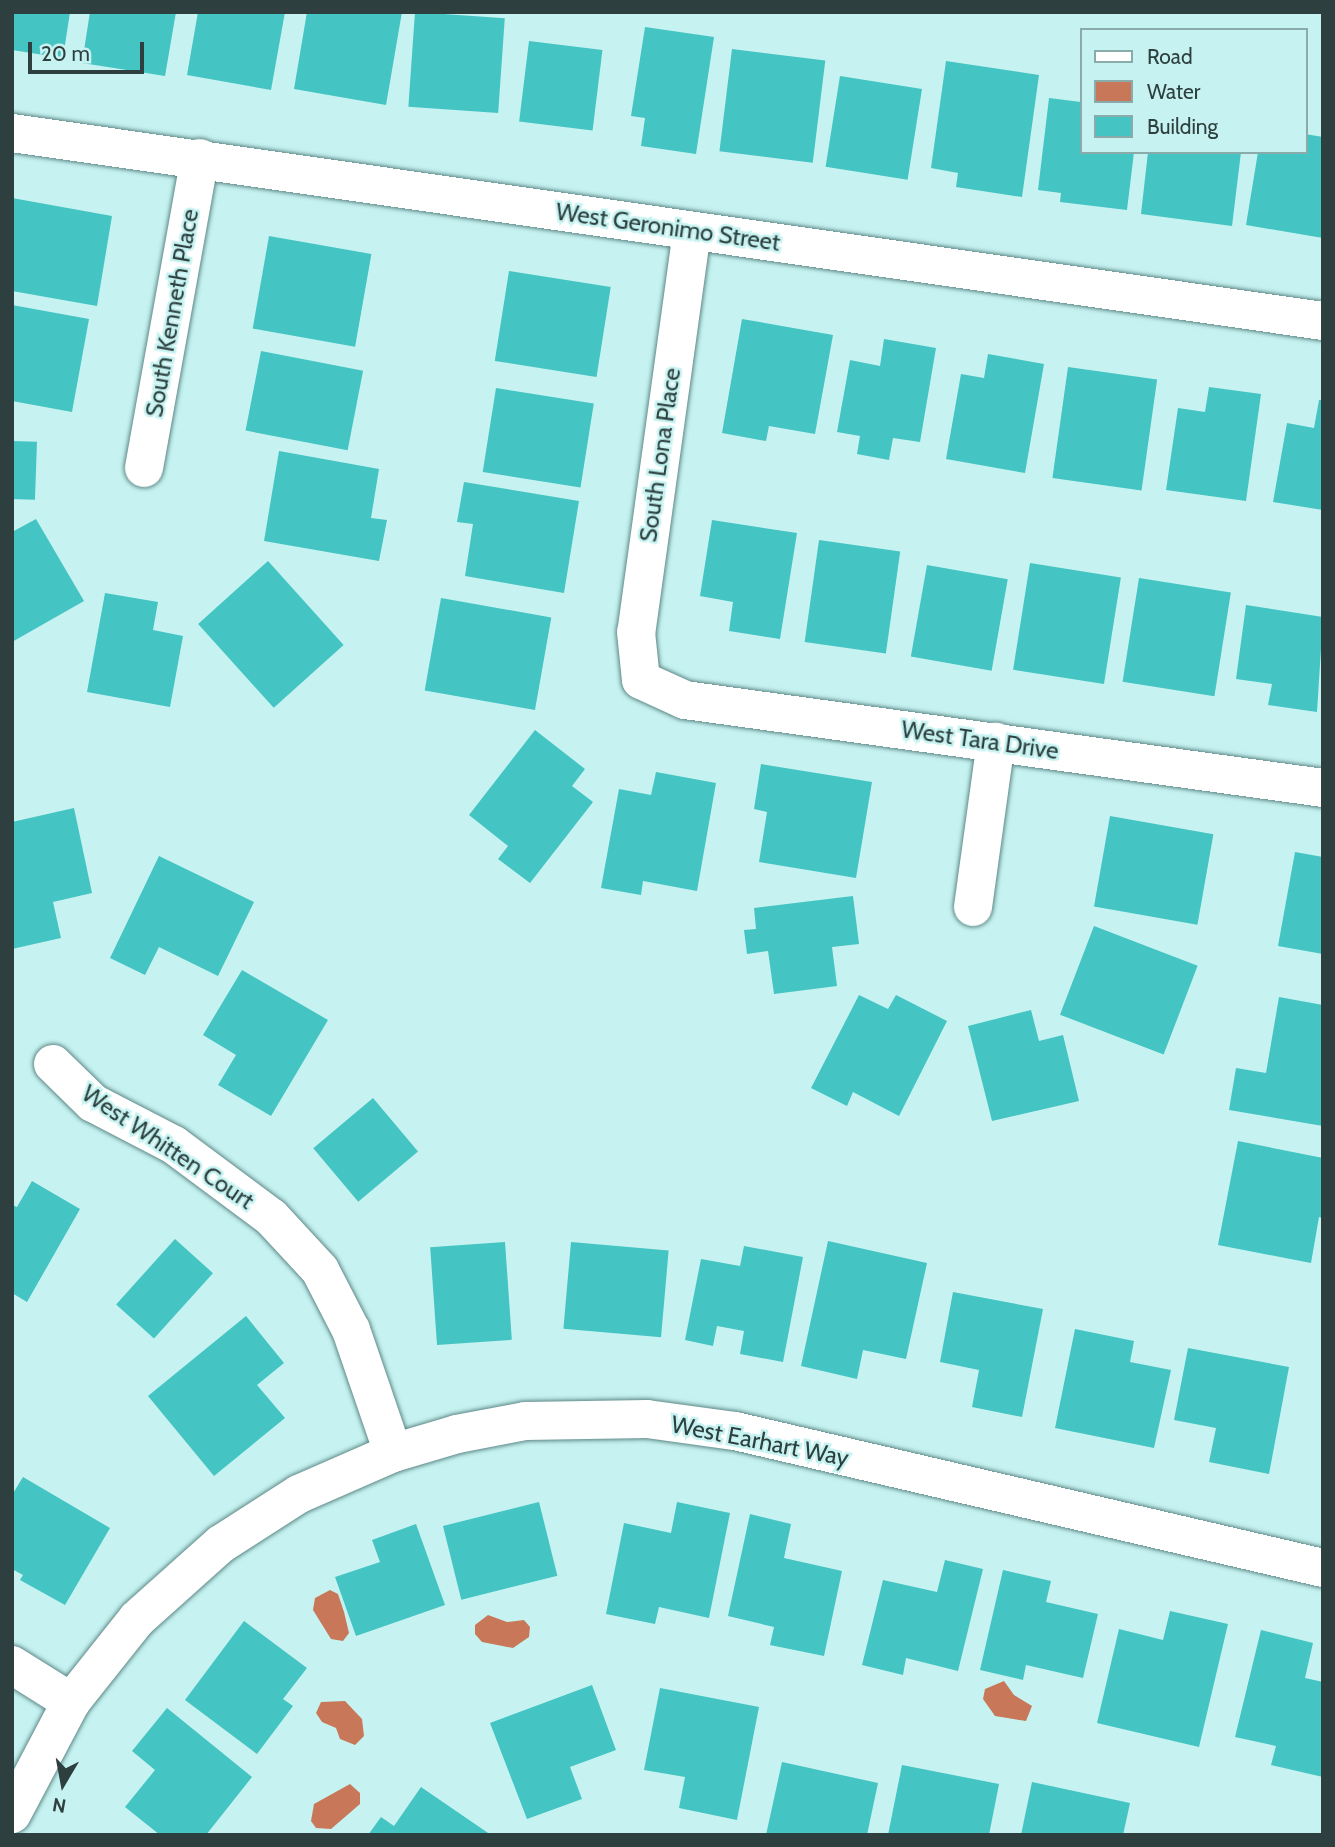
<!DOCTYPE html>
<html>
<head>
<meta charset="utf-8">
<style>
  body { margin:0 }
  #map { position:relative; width:1335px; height:1847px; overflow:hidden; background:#c6f3f1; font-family:Cabin,sans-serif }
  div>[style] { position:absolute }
  .water>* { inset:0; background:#c87858 }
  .building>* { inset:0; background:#44c4c2; transform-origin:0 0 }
  .roads { filter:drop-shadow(0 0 2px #5e8887) drop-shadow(0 0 2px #5e8887) }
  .minor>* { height:38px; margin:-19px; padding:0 19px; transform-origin:19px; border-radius:19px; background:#fff }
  span { translate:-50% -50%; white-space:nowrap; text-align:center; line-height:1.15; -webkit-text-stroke:5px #c6f3f1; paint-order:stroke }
  .street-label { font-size:24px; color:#2d3f3e }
  .frame { position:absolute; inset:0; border:14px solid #2d3f3e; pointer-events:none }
  .legend { position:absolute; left:1080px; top:28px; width:228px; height:126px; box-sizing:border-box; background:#c6f3f1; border:2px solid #89aba9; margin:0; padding:9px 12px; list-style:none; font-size:21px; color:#2d3f3e }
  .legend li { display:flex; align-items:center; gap:14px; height:35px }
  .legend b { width:35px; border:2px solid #89aba9 }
  .north { position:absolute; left:28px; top:1749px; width:70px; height:70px; -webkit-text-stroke:5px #c6f3f1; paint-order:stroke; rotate:190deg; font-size:19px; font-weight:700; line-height:28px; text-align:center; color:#2d3f3e }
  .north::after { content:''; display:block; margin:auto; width:24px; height:32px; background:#2d3f3e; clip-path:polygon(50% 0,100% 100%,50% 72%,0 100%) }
  .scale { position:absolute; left:28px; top:42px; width:116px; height:32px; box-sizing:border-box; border:4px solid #2d3f3e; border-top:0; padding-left:9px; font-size:21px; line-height:24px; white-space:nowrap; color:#2d3f3e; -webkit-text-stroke:5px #c6f3f1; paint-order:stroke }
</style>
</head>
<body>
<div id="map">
  <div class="water">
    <i style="clip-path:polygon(330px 1590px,338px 1594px,344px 1612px,349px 1633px,343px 1641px,331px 1639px,313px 1610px,315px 1598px)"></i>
    <i style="clip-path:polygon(488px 1615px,507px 1622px,524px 1620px,530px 1627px,529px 1637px,513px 1648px,482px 1642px,475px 1634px,475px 1625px)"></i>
    <i style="clip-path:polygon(1004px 1681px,1014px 1695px,1032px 1706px,1026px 1721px,995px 1716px,983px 1699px,985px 1689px)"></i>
    <i style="clip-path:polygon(345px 1701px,362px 1719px,364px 1736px,355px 1745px,340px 1739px,336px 1728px,322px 1722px,316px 1713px,321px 1702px)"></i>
    <i style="clip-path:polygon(350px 1784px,360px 1793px,360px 1804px,331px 1829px,316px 1828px,311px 1821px,314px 1804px)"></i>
  </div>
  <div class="building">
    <i style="clip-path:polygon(12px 12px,70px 12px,63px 58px,12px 50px)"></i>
    <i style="clip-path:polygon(90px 12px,176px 12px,165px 76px,82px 63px)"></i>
    <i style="clip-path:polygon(198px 12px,285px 12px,271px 90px,187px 75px)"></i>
    <i style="clip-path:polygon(307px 12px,402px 12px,386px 105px,294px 89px)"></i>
    <i style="left:415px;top:12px;width:90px;height:95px;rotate:4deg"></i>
    <i style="clip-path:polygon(645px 27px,714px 37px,696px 154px,641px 146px,645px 118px,631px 116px)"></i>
    <i style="left:529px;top:41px;width:74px;height:81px;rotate:7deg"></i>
    <i style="left:732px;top:49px;width:94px;height:103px;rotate:7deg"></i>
    <i style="clip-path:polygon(946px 61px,1039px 75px,1022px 197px,956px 187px,958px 173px,931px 168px)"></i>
    <i style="left:840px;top:76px;width:83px;height:92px;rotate:9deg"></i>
    <i style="clip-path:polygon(1049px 98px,1081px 102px,1081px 152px,1134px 152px,1127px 210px,1060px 202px,1061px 193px,1038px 190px)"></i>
    <i style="clip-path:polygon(1305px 134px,1323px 137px,1323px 238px,1246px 225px,1258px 152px,1305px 152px)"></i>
    <i style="clip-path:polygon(1148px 152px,1241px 152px,1232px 226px,1141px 214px)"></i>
    <i style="clip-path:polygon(12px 198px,112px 216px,97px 306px,12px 291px)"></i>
    <i style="left:269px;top:236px;width:104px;height:94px;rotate:10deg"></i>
    <i style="left:509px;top:271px;width:103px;height:91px;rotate:9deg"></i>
    <i style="clip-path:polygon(12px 305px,89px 319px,72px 412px,12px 401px)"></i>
    <i style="clip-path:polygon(742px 319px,833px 335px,815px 434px,769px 426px,766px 441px,722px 433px)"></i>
    <i style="clip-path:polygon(884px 339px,936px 348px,920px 442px,893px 438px,889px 460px,857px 454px,860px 436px,837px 432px,850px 360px,880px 366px)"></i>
    <i style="left:261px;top:351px;width:104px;height:81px;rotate:11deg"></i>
    <i style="clip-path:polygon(988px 354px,1044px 364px,1025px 473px,946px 459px,961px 374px,984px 378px)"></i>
    <i style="left:1068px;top:367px;width:90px;height:112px;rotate:8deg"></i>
    <i style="clip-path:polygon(1209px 387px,1261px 394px,1246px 501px,1166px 490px,1178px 408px,1205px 412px)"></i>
    <i style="left:496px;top:388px;width:99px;height:85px;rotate:9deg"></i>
    <i style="clip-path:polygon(1319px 400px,1323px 400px,1323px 510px,1273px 502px,1287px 423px,1314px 428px)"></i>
    <i style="left:12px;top:441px;width:25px;height:58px;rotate:2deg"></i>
    <i style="clip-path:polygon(279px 451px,379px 469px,371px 518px,387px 520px,379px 561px,264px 541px)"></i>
    <i style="clip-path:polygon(464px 482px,579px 501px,564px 593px,465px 576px,473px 524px,457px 522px)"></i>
    <i style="clip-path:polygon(36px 519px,84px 601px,12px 642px,12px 532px)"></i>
    <i style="clip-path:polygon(712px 520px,797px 533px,780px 639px,729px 631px,733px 602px,700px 596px)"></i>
    <i style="left:819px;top:540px;width:82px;height:103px;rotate:8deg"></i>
    <i style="left:268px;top:561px;width:113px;height:94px;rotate:48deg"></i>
    <i style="left:1030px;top:563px;width:92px;height:108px;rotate:9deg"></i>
    <i style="left:927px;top:565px;width:82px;height:93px;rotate:10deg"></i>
    <i style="left:1139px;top:578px;width:93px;height:105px;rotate:9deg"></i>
    <i style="clip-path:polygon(105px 593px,158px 602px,153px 630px,183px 636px,170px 707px,87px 692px)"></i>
    <i style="left:441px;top:598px;width:112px;height:94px;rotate:10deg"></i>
    <i style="clip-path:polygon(1246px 605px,1323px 617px,1317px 712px,1268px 705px,1272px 684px,1236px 679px)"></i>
    <i style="clip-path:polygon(535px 730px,585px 769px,572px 786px,593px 802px,530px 883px,498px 859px,508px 846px,469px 815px)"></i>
    <i style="clip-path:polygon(761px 764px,872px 782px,856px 878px,759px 862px,767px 812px,754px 809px)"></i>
    <i style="clip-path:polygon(656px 772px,716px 783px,697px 891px,643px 881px,641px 895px,601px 888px,619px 789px,651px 795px)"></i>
    <i style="clip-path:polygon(74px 808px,92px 893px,53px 902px,61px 938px,12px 949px,12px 822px)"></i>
    <i style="left:1110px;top:816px;width:105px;height:92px;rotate:10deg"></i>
    <i style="clip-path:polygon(1295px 852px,1323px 857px,1323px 954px,1278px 946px)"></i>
    <i style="clip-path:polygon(159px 856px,254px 902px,218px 976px,159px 947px,145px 975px,110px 958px)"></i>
    <i style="clip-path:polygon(853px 896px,859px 944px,832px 947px,837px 986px,774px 994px,768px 951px,747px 954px,744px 930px,756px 929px,754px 908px)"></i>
    <i style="left:1094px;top:926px;width:111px;height:95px;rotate:21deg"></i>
    <i style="clip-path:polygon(242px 970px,328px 1020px,271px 1116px,218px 1085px,236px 1055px,203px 1035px)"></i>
    <i style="clip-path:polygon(859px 995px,888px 1009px,896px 995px,947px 1021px,899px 1116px,853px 1092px,847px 1106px,811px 1088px)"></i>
    <i style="clip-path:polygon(1279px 997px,1323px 1005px,1323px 1126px,1229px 1110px,1236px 1068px,1266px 1073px)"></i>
    <i style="clip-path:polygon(1031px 1010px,1039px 1041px,1063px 1035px,1079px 1101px,992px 1121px,968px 1026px)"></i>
    <i style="left:373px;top:1098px;width:70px;height:78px;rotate:50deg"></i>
    <i style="clip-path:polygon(1238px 1141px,1323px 1158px,1323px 1218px,1319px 1217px,1311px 1263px,1218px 1245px)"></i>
    <i style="clip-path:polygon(32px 1181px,80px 1209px,27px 1302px,12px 1293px,12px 1205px,17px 1207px)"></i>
    <i style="left:175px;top:1239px;width:51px;height:88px;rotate:42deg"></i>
    <i style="clip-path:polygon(828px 1241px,927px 1263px,906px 1359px,863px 1350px,857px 1379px,801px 1366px)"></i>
    <i style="left:505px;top:1242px;width:98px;height:75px;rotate:86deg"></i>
    <i style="left:571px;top:1242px;width:98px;height:87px;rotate:5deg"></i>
    <i style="clip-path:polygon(744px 1246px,803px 1257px,783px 1362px,740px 1354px,744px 1331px,717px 1326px,713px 1346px,685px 1340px,701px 1259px,740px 1266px)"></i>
    <i style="clip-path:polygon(953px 1292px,1043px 1309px,1022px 1417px,972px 1407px,979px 1370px,940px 1362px)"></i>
    <i style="clip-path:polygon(246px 1316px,284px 1363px,257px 1385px,285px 1418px,214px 1476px,148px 1396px)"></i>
    <i style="clip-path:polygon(1075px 1329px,1134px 1341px,1130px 1362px,1171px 1370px,1154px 1448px,1055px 1428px)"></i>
    <i style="clip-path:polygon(1188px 1348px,1289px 1367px,1269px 1474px,1209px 1462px,1216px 1428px,1174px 1420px)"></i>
    <i style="clip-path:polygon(23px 1477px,110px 1528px,65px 1605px,20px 1580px,23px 1575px,12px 1569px,12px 1495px)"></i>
    <i style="left:539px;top:1502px;width:76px;height:99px;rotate:76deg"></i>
    <i style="clip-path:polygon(677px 1502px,730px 1513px,709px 1618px,659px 1607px,655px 1624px,606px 1614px,624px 1523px,671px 1533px)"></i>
    <i style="clip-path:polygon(750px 1514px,791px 1524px,784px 1558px,842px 1571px,824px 1656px,770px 1645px,774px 1627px,728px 1616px)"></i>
    <i style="clip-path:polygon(416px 1524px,445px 1605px,356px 1636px,335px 1577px,380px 1562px,372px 1540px)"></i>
    <i style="clip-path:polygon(945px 1560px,983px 1569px,958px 1671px,906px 1658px,903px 1675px,862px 1665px,883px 1580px,937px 1592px)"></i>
    <i style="clip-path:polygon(1003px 1570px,1051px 1581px,1046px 1602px,1098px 1614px,1083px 1678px,1026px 1665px,1023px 1680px,980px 1670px)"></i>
    <i style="clip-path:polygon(1170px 1611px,1228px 1624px,1199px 1747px,1097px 1723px,1119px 1629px,1163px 1640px)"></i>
    <i style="clip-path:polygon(244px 1621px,307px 1668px,283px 1699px,293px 1706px,257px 1754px,185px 1700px)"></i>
    <i style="clip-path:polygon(1261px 1630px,1313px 1643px,1305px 1678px,1323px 1682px,1323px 1777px,1271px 1765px,1276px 1746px,1235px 1737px)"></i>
    <i style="clip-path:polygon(592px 1685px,616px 1750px,570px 1767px,582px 1799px,527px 1819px,490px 1723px)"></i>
    <i style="clip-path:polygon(660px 1688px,759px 1707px,737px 1820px,679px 1808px,685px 1777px,644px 1770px)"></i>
    <i style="clip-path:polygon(167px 1708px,252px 1777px,206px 1835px,160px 1835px,125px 1807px,155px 1770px,132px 1751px)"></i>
    <i style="clip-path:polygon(782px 1762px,878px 1783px,867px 1835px,766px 1835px)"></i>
    <i style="clip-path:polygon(902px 1765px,999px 1784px,989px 1835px,888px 1835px)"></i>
    <i style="clip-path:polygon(1032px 1782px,1130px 1803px,1123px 1835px,1021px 1835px)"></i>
    <i style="clip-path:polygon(421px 1787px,491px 1835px,368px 1835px,381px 1817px,394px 1826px)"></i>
  </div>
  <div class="roads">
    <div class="minor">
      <i style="left:12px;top:133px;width:1324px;rotate:8.16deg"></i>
      <i style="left:692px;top:231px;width:405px;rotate:97.9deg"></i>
      <i style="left:636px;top:632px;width:48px;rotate:84.1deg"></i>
      <i style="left:641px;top:680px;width:48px;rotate:24.4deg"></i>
      <i style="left:685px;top:700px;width:644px;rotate:7.85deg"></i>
      <i style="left:144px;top:468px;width:315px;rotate:-79.8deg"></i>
      <i style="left:973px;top:907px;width:167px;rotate:-82.1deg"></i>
      <i style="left:53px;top:1064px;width:56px;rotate:44.3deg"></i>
      <i style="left:93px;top:1103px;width:91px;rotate:27.4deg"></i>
      <i style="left:174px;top:1145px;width:121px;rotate:36.6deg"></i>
      <i style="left:271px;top:1217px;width:72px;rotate:47.2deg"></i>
      <i style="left:320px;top:1270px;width:68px;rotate:62.7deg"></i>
      <i style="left:351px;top:1330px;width:130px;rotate:71.1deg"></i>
      <i style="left:12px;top:1665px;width:70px;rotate:32.1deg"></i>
      <i style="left:12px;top:1814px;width:127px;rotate:-62.2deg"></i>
      <i style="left:71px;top:1702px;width:106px;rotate:-51.5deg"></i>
      <i style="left:137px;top:1619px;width:113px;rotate:-41.8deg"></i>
      <i style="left:221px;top:1544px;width:93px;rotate:-32.7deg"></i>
      <i style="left:299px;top:1494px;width:103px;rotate:-23.6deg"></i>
      <i style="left:393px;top:1453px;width:67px;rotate:-16.5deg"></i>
      <i style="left:457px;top:1434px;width:69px;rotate:-10.8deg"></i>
      <i style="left:525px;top:1421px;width:122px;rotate:-0.9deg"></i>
      <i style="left:647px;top:1419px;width:89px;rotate:7.8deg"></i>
      <i style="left:735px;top:1431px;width:604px;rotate:13.12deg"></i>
    </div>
  </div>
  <div class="street-label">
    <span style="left:668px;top:227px;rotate:8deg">West Geronimo Street</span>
    <span style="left:172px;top:313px;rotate:-80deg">South Kenneth Place</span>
    <span style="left:660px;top:455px;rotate:-82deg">South Lona Place</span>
    <span style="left:980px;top:740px;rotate:8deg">West Tara Drive</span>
    <span style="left:168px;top:1147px;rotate:34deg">West Whitten Court</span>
    <span style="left:760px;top:1441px;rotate:11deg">West Earhart Way</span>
  </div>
  <div class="frame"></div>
  <ul class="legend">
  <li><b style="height:9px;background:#fff"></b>Road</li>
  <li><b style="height:19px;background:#c87858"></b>Water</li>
  <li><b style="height:19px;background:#44c4c2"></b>Building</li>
  </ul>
  <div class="north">N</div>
  <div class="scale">20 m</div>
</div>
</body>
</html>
